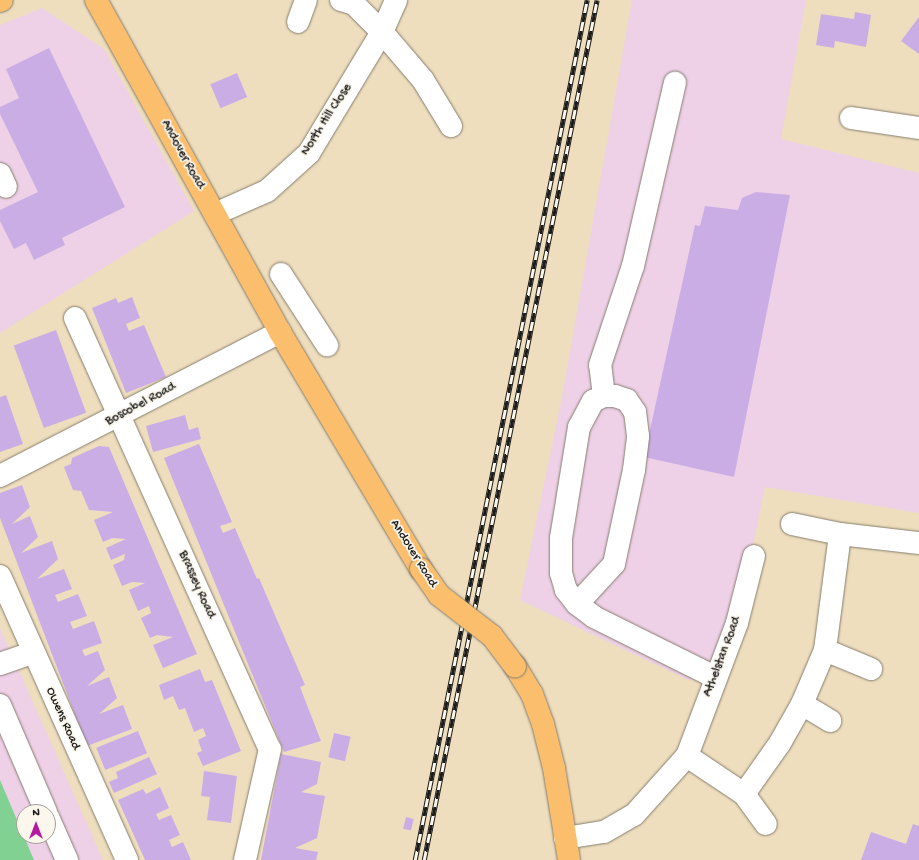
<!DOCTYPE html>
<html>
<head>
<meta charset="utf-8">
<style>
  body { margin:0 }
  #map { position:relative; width:919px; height:860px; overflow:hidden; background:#eedebe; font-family:"Gochi Hand",sans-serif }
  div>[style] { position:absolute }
  .built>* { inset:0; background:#eed0e7 }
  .green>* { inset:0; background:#81d292 }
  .building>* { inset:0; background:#cbade5; transform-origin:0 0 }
  .roads { filter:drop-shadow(0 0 1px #857d6d) drop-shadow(0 0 1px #857d6d) }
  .minor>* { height:22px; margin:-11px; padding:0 11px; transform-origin:11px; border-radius:11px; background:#fff }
  .major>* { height:22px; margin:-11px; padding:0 11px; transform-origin:11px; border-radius:11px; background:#fabe6d }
  .rail>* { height:4.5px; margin-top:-2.25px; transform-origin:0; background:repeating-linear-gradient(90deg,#fbf7ec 0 9px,#1c1c1c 0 18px); box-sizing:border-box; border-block:1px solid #1c1c1c }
  .bridges { filter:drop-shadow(0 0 1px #857d6d) drop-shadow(0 0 1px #857d6d) }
  .major-bridge>* { height:22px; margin:-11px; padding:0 11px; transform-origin:11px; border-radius:11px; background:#fabe6d }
  span { translate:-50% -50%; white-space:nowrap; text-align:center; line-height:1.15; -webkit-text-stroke:3.5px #fbf7ec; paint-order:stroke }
  .street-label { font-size:13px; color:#1c1c1c }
  .north { position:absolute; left:16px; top:804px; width:40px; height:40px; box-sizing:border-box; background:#fbf7ec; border:1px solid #a29f99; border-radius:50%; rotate:0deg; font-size:11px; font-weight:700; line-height:16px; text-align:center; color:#1c1c1c }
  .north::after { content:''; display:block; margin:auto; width:14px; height:18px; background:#b5179e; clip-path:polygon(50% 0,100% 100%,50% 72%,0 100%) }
</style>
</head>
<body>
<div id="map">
  <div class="built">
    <i style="clip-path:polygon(632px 0,806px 0,781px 139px,919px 173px,919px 513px,765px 487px,737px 623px,715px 677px,688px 680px,520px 600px,562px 397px)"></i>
    <i style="clip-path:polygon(42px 8px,104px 49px,194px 211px,0 333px,0 25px)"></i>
    <i style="clip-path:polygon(evenodd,0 628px,103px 860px,0 860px,0 628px,24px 812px,48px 812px,48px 836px,24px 836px,24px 812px)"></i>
  </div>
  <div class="green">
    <i style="clip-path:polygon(0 780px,34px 860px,0 860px)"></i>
  </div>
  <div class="building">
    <i style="clip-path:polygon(855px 12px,871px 15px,866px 47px,835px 41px,834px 48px,816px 45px,821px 14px,854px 19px)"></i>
    <i style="clip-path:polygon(919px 17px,919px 54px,901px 41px)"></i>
    <i style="clip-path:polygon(49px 48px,125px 207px,62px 238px,65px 245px,34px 260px,26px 243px,14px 249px,0 221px,0 210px,38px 192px,0 114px,0 107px,19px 98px,6px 69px)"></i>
    <i style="left:237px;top:73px;width:26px;height:29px;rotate:67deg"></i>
    <i style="clip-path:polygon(756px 192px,790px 195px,734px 477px,644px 457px,695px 225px,700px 226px,705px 206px,738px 210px,742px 198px)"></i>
    <i style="clip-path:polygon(132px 297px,140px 318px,126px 324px,129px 331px,144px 325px,166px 377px,126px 393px,92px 308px,116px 298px,118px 303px)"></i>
    <i style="left:56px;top:330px;width:88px;height:45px;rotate:70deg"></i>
    <i style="clip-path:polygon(6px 395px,23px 444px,0 452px,0 397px)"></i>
    <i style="clip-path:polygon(185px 415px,189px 430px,198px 427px,201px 439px,153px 452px,146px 426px)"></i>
    <i style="clip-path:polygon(199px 444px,232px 522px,220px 526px,223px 533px,235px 528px,257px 579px,259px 578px,305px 685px,300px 687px,321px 741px,284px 752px,164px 458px)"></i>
    <i style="clip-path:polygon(99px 446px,109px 447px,197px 654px,163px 668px,153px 645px,173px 637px,157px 635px,150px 638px,141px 618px,151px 613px,149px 606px,138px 611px,129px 590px,145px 583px,132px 582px,122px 586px,113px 565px,124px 560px,125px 554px,111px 560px,106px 548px,126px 539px,112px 538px,103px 542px,94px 520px,113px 512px,89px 510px,81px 491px,73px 490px,64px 467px,71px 464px,72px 458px)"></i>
    <i style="clip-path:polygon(22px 485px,30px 507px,12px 524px,30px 516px,38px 537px,21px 553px,52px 541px,58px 559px,37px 579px,64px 569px,72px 589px,55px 595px,58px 602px,78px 594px,87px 616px,70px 622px,73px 629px,94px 621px,102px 643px,82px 650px,85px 656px,98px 651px,105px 670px,87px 686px,109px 677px,117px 698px,99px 714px,123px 705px,132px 729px,87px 746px,0 518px,0 493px)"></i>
    <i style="clip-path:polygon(200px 669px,205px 682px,212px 680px,241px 751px,203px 766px,197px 753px,202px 751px,198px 740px,206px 736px,203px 728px,194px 732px,185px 708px,179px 710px,173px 696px,164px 700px,159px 685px)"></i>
    <i style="left:138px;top:731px;width:24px;height:45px;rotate:68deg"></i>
    <i style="left:334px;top:733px;width:17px;height:25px;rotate:13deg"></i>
    <i style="clip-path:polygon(281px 754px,321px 762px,317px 784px,301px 792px,325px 796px,317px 838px,295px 848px,318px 852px,316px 860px,261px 860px)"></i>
    <i style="clip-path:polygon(149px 757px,157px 774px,114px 793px,109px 782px,118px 778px,116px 772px)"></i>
    <i style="clip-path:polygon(204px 771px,237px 776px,231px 823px,207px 820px,210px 797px,201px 796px)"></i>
    <i style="clip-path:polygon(160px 787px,169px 808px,156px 814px,159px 820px,171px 815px,180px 835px,169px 840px,172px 847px,183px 842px,191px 860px,145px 860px,118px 800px,143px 789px,146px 794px)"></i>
    <i style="left:406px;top:817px;width:8px;height:12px;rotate:14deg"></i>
    <i style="clip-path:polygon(913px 824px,919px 826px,919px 860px,861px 860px,871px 832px,906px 844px)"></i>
  </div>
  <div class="roads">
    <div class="minor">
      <i style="left:341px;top:0;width:14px;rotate:17deg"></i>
      <i style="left:354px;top:4px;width:40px;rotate:45deg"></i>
      <i style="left:382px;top:32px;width:63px;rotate:49.5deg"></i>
      <i style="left:423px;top:80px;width:54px;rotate:58.7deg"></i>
      <i style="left:298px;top:22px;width:23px;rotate:-70deg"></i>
      <i style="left:851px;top:118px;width:69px;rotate:8.4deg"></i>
      <i style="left:0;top:174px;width:14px;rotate:65deg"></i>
      <i style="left:215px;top:214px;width:57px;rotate:-23.9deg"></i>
      <i style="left:267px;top:191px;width:57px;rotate:-42.1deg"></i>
      <i style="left:309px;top:153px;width:141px;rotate:-58.9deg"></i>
      <i style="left:382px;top:32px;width:35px;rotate:-66deg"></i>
      <i style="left:281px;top:274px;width:85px;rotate:57.1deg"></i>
      <i style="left:75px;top:318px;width:473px;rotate:65.7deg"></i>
      <i style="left:270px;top:749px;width:114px;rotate:102.7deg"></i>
      <i style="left:604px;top:396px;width:31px;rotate:-97deg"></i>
      <i style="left:600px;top:365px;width:104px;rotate:-71.6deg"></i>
      <i style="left:633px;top:266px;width:188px;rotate:-77.1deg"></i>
      <i style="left:0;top:476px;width:315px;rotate:-27.2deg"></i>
      <i style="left:792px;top:524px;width:49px;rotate:11.8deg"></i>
      <i style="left:840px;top:534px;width:80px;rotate:6.5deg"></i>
      <i style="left:0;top:576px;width:311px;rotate:65.9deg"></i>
      <i style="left:577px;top:604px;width:54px;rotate:-47.2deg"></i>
      <i style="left:614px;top:564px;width:96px;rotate:-78deg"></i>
      <i style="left:634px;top:470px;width:34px;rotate:-83deg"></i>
      <i style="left:638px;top:436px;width:24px;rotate:-97deg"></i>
      <i style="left:635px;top:412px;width:14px;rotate:-124deg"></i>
      <i style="left:627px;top:400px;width:13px;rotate:-162deg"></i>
      <i style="left:615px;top:396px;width:11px;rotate:180deg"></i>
      <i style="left:604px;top:396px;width:12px;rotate:156deg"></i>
      <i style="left:593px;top:401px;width:30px;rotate:118deg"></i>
      <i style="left:579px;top:427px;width:112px;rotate:99.2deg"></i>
      <i style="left:561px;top:538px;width:35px;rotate:90deg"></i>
      <i style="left:561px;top:573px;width:18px;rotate:74deg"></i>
      <i style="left:566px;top:590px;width:18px;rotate:52deg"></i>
      <i style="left:577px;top:604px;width:21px;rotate:37deg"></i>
      <i style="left:594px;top:617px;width:135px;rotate:26.4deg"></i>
      <i style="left:825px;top:650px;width:50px;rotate:22.4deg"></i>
      <i style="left:0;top:664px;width:34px;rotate:-19deg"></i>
      <i style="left:802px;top:704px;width:33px;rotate:31deg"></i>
      <i style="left:0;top:705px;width:116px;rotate:66.7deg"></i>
      <i style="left:687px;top:756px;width:69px;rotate:33.7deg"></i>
      <i style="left:744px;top:794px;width:37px;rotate:54deg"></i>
      <i style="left:744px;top:794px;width:62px;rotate:-54.8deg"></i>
      <i style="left:780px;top:743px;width:45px;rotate:-60.6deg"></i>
      <i style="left:802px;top:704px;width:59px;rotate:-66.9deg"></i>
      <i style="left:825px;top:650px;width:117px;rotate:-82.6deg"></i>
      <i style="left:48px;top:817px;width:47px;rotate:66.2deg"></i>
      <i style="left:565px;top:838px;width:39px;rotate:-9deg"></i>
      <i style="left:604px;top:832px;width:34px;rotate:-30deg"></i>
      <i style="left:634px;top:815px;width:79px;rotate:-48.1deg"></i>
      <i style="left:687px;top:756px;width:142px;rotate:-69.4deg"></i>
      <i style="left:737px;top:623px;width:69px;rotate:-75.8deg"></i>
    </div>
    <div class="major">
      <i style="left:96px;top:0;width:380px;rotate:61deg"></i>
      <i style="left:280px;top:332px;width:276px;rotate:59.3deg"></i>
      <i style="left:0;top:1px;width:2px;rotate:-27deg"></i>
      <i style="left:515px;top:666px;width:33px;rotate:59deg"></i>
      <i style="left:532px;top:694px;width:32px;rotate:70deg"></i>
      <i style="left:543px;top:724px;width:45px;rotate:76deg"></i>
      <i style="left:554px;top:768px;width:93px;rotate:80.7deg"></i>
    </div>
  </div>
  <div class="rail">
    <i style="left:415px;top:860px;width:877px;rotate:-78.69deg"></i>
    <i style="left:424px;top:860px;width:877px;rotate:-78.63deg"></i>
  </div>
  <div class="bridges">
    <div class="major-bridge">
      <i style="left:421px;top:569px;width:32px;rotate:55deg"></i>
      <i style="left:439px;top:595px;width:67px;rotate:37.7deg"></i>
      <i style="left:492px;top:636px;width:38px;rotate:53deg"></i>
    </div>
  </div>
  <div class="street-label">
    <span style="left:327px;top:120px;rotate:-57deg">North Hill Close</span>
    <span style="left:182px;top:155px;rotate:61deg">Andover Road</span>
    <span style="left:141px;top:405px;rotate:-28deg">Boscobel Road</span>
    <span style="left:413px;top:554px;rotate:58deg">Andover Road</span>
    <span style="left:196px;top:585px;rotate:66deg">Brassey Road</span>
    <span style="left:723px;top:657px;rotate:-69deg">Athelstan Road</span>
    <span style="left:62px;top:719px;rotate:66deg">Owens Road</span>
  </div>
  <div class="north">N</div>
</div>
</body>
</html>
